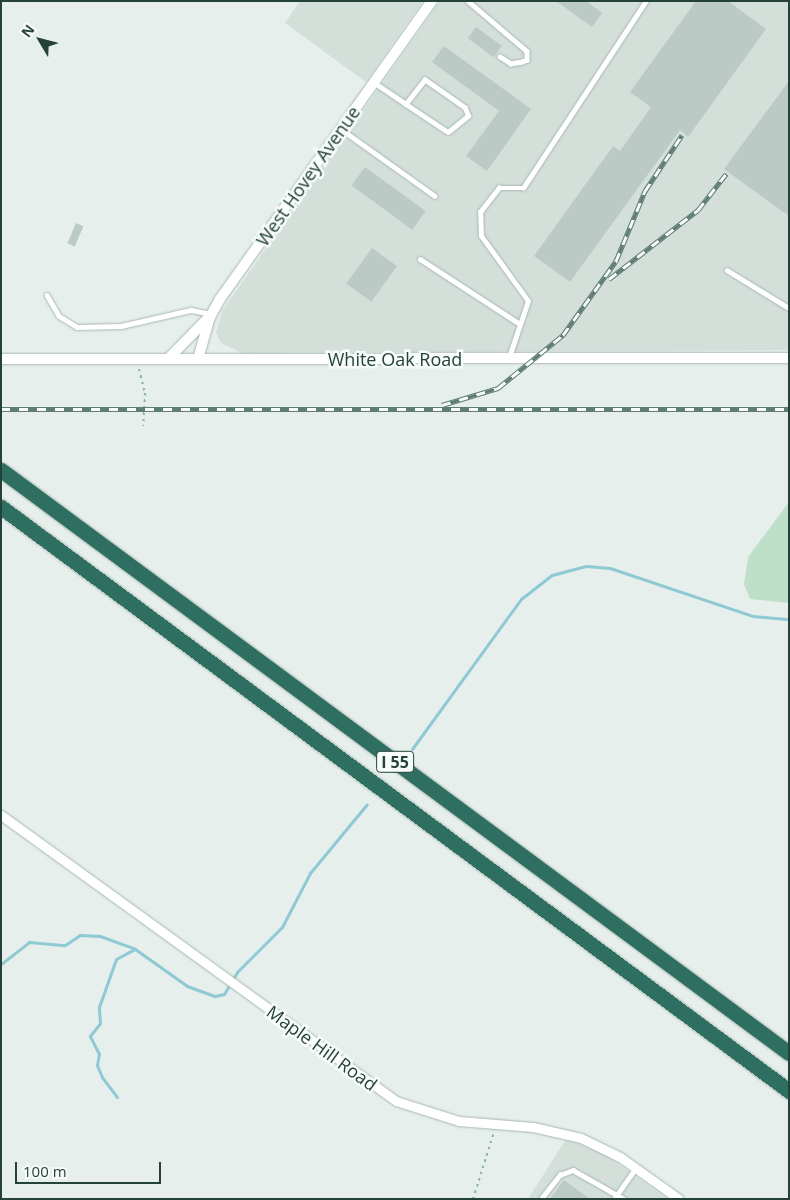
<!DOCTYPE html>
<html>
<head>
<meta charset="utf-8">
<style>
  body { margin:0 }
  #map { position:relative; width:790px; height:1200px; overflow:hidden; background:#e6efeb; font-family:"Open Sans",sans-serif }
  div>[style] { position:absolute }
  .built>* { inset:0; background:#d4dfda }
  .green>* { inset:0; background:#bfe0c8 }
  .stream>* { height:3px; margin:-1.5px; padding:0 1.5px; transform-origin:1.5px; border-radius:1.5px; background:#8ec9d4 }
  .building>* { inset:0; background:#bbcac4; transform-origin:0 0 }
  .path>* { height:2px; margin-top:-1px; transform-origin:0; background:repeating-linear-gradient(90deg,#86b3a5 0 2.5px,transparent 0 6.5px) }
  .roads { filter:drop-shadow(0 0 1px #a8b8b2) drop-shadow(0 0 1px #a8b8b2) }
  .service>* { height:4.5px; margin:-2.25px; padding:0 2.25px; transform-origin:2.25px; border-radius:2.25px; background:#fff }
  .minor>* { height:9px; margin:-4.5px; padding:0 4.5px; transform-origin:4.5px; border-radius:4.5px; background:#fff }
  .tertiary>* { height:10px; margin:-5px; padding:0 5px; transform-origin:5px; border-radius:5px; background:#fff }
  .motorway>* { height:15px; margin:-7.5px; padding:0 7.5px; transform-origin:7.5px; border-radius:7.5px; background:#2f6f62 }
  .rail>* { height:5px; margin-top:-2.5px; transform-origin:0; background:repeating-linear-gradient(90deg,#f7fbf9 0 9px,#5f7d75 0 18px); box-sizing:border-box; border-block:1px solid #5f7d75 }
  span { translate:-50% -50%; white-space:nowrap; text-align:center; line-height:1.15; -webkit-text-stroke:5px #f7fbf9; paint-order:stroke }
  .shield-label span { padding:1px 4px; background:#f7fbf9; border:1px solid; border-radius:4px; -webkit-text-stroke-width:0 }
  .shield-label { font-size:16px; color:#24423a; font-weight:700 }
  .street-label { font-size:18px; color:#24423a }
  .frame { position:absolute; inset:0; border:2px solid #24423a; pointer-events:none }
  .north { position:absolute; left:15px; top:15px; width:50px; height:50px; -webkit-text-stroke:4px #f7fbf9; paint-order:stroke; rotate:307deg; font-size:14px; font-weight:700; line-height:20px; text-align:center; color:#24423a }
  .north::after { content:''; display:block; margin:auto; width:18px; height:22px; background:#24423a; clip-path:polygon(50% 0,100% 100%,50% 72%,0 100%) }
  .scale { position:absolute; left:15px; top:1162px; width:146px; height:22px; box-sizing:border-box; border:2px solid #24423a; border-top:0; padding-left:6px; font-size:15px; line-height:18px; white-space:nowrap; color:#24423a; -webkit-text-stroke:4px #f7fbf9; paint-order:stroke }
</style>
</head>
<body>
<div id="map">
  <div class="built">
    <i style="clip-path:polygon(300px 1px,423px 1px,366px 82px,285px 23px)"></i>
    <i style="clip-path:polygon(440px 1px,789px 1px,789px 350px,242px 353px,221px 343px,216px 333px,222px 311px)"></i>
    <i style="clip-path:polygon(566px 1139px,604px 1154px,668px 1199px,528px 1199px)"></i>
  </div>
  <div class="green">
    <i style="clip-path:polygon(789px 502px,789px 603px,750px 599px,744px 584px,748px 557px)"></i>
  </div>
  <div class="stream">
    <i style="left:412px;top:749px;width:185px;rotate:-54deg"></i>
    <i style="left:521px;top:599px;width:39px;rotate:-38deg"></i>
    <i style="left:552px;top:575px;width:35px;rotate:-15deg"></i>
    <i style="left:586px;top:566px;width:24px;rotate:5deg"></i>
    <i style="left:610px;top:568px;width:151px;rotate:18.6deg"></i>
    <i style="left:753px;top:616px;width:36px;rotate:5deg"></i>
    <i style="left:1px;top:964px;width:36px;rotate:-38deg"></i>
    <i style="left:29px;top:942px;width:36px;rotate:5deg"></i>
    <i style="left:65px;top:945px;width:18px;rotate:-34deg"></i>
    <i style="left:80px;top:935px;width:20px;rotate:3deg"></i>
    <i style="left:100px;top:936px;width:37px;rotate:20deg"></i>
    <i style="left:135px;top:949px;width:64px;rotate:35.4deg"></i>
    <i style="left:187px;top:986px;width:30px;rotate:20deg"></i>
    <i style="left:215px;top:996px;width:9px;rotate:-13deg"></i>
    <i style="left:224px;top:994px;width:26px;rotate:-59deg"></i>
    <i style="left:237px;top:972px;width:64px;rotate:-45deg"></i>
    <i style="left:282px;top:927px;width:61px;rotate:-62.6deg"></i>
    <i style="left:310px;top:873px;width:89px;rotate:-50.4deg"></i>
    <i style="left:117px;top:1097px;width:25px;rotate:-127deg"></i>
    <i style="left:102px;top:1077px;width:13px;rotate:-113deg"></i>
    <i style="left:97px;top:1065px;width:11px;rotate:-80deg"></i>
    <i style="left:99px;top:1054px;width:20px;rotate:-117deg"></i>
    <i style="left:90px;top:1036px;width:16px;rotate:-52deg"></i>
    <i style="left:100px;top:1023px;width:16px;rotate:-94deg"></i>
    <i style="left:99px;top:1007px;width:51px;rotate:-70.5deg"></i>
    <i style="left:116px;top:959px;width:21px;rotate:-28deg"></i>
  </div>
  <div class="building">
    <i style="clip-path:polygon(556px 1px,586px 1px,602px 13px,592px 27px)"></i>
    <i style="clip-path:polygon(696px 1px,728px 1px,766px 29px,688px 137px,680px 130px,570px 282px,534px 256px,613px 146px,620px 151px,651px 107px,630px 92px)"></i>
    <i style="left:476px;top:27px;width:32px;height:14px;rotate:36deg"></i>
    <i style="clip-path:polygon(444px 46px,531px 109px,487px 171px,466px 156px,499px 111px,432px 62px)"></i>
    <i style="clip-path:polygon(789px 81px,789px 216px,724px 169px)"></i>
    <i style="left:365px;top:167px;width:75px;height:23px;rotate:36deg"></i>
    <i style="left:76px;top:223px;width:8px;height:22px;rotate:23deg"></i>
    <i style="left:372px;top:248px;width:31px;height:44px;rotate:36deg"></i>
    <i style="clip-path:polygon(564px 1180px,590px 1199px,550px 1199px)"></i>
  </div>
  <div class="path">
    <i style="left:139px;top:369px;width:25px;rotate:76deg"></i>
    <i style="left:145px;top:393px;width:33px;rotate:93deg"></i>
    <i style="left:473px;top:1199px;width:70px;rotate:-72.6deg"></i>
  </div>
  <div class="roads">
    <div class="service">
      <i style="left:468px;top:1px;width:77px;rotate:40.3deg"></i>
      <i style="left:527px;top:51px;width:9px;rotate:90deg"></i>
      <i style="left:527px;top:60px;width:5px;rotate:158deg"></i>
      <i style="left:522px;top:62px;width:11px;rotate:170deg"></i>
      <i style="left:511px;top:64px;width:13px;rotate:-148deg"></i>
      <i style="left:375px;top:83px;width:37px;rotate:34deg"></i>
      <i style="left:406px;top:104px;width:50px;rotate:33.7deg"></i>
      <i style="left:448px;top:132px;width:26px;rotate:-39deg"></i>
      <i style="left:468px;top:116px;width:9px;rotate:-111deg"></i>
      <i style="left:465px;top:108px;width:49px;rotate:-145deg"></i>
      <i style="left:425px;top:80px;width:31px;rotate:128deg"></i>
      <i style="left:341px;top:129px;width:115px;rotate:35.5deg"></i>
      <i style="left:420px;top:259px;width:119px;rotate:33deg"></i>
      <i style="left:727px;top:270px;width:73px;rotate:31.5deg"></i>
      <i style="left:47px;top:295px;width:24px;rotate:60deg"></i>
      <i style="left:59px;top:316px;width:21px;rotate:31deg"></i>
      <i style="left:77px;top:327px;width:44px;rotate:-1.3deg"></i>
      <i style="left:121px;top:326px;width:72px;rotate:-12.9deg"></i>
      <i style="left:191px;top:310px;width:20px;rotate:11deg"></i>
      <i style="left:509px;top:357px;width:59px;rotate:-71.3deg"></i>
      <i style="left:528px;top:301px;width:80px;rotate:-125.9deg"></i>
      <i style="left:481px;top:236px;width:24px;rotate:-92deg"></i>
      <i style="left:480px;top:212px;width:31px;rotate:-52deg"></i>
      <i style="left:499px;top:188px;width:24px"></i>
      <i style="left:523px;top:188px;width:224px;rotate:-56.7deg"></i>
      <i style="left:541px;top:1199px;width:31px;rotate:-52deg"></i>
      <i style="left:560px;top:1175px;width:14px;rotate:-21deg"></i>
      <i style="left:573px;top:1170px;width:59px;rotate:29.6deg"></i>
      <i style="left:614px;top:1199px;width:38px;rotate:-55deg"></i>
    </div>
    <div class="minor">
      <i style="left:1px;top:815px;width:488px;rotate:35.9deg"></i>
      <i style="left:396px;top:1101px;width:66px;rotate:17.6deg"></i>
      <i style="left:459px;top:1121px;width:74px;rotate:4.6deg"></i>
      <i style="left:533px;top:1127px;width:49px;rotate:12.9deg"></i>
      <i style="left:581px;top:1138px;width:43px;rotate:26deg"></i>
      <i style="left:620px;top:1157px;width:72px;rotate:35.4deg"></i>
    </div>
    <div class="tertiary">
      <i style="left:1px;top:359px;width:788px;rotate:-0.07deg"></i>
      <i style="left:168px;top:359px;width:56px;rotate:-45.7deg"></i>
      <i style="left:198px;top:359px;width:44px;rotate:-74.1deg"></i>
      <i style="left:210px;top:317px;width:21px;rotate:-61deg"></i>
      <i style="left:220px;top:299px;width:366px;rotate:-54.6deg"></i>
    </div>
    <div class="motorway">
      <i style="left:1px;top:470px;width:980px;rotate:36.5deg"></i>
      <i style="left:1px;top:507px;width:981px;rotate:36.54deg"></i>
    </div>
  </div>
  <div class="rail">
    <i style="left:609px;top:279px;width:113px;rotate:-37.8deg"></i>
    <i style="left:698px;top:210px;width:46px;rotate:-52.1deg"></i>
    <i style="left:442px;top:405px;width:59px;rotate:-16.9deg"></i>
    <i style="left:498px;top:388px;width:84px;rotate:-39.2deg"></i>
    <i style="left:563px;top:335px;width:91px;rotate:-54.4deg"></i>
    <i style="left:616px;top:261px;width:76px;rotate:-67.5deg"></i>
    <i style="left:645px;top:191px;width:67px;rotate:-56.5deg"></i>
    <i style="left:1px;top:409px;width:788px"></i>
  </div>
  <div class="shield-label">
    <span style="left:395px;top:762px">I 55</span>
  </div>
  <div class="street-label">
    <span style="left:308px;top:176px;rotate:-55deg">West Hovey Avenue</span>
    <span style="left:395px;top:359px">White Oak Road</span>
    <span style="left:322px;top:1048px;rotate:36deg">Maple Hill Road</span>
  </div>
  <div class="frame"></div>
  <div class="north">N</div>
  <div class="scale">100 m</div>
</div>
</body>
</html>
